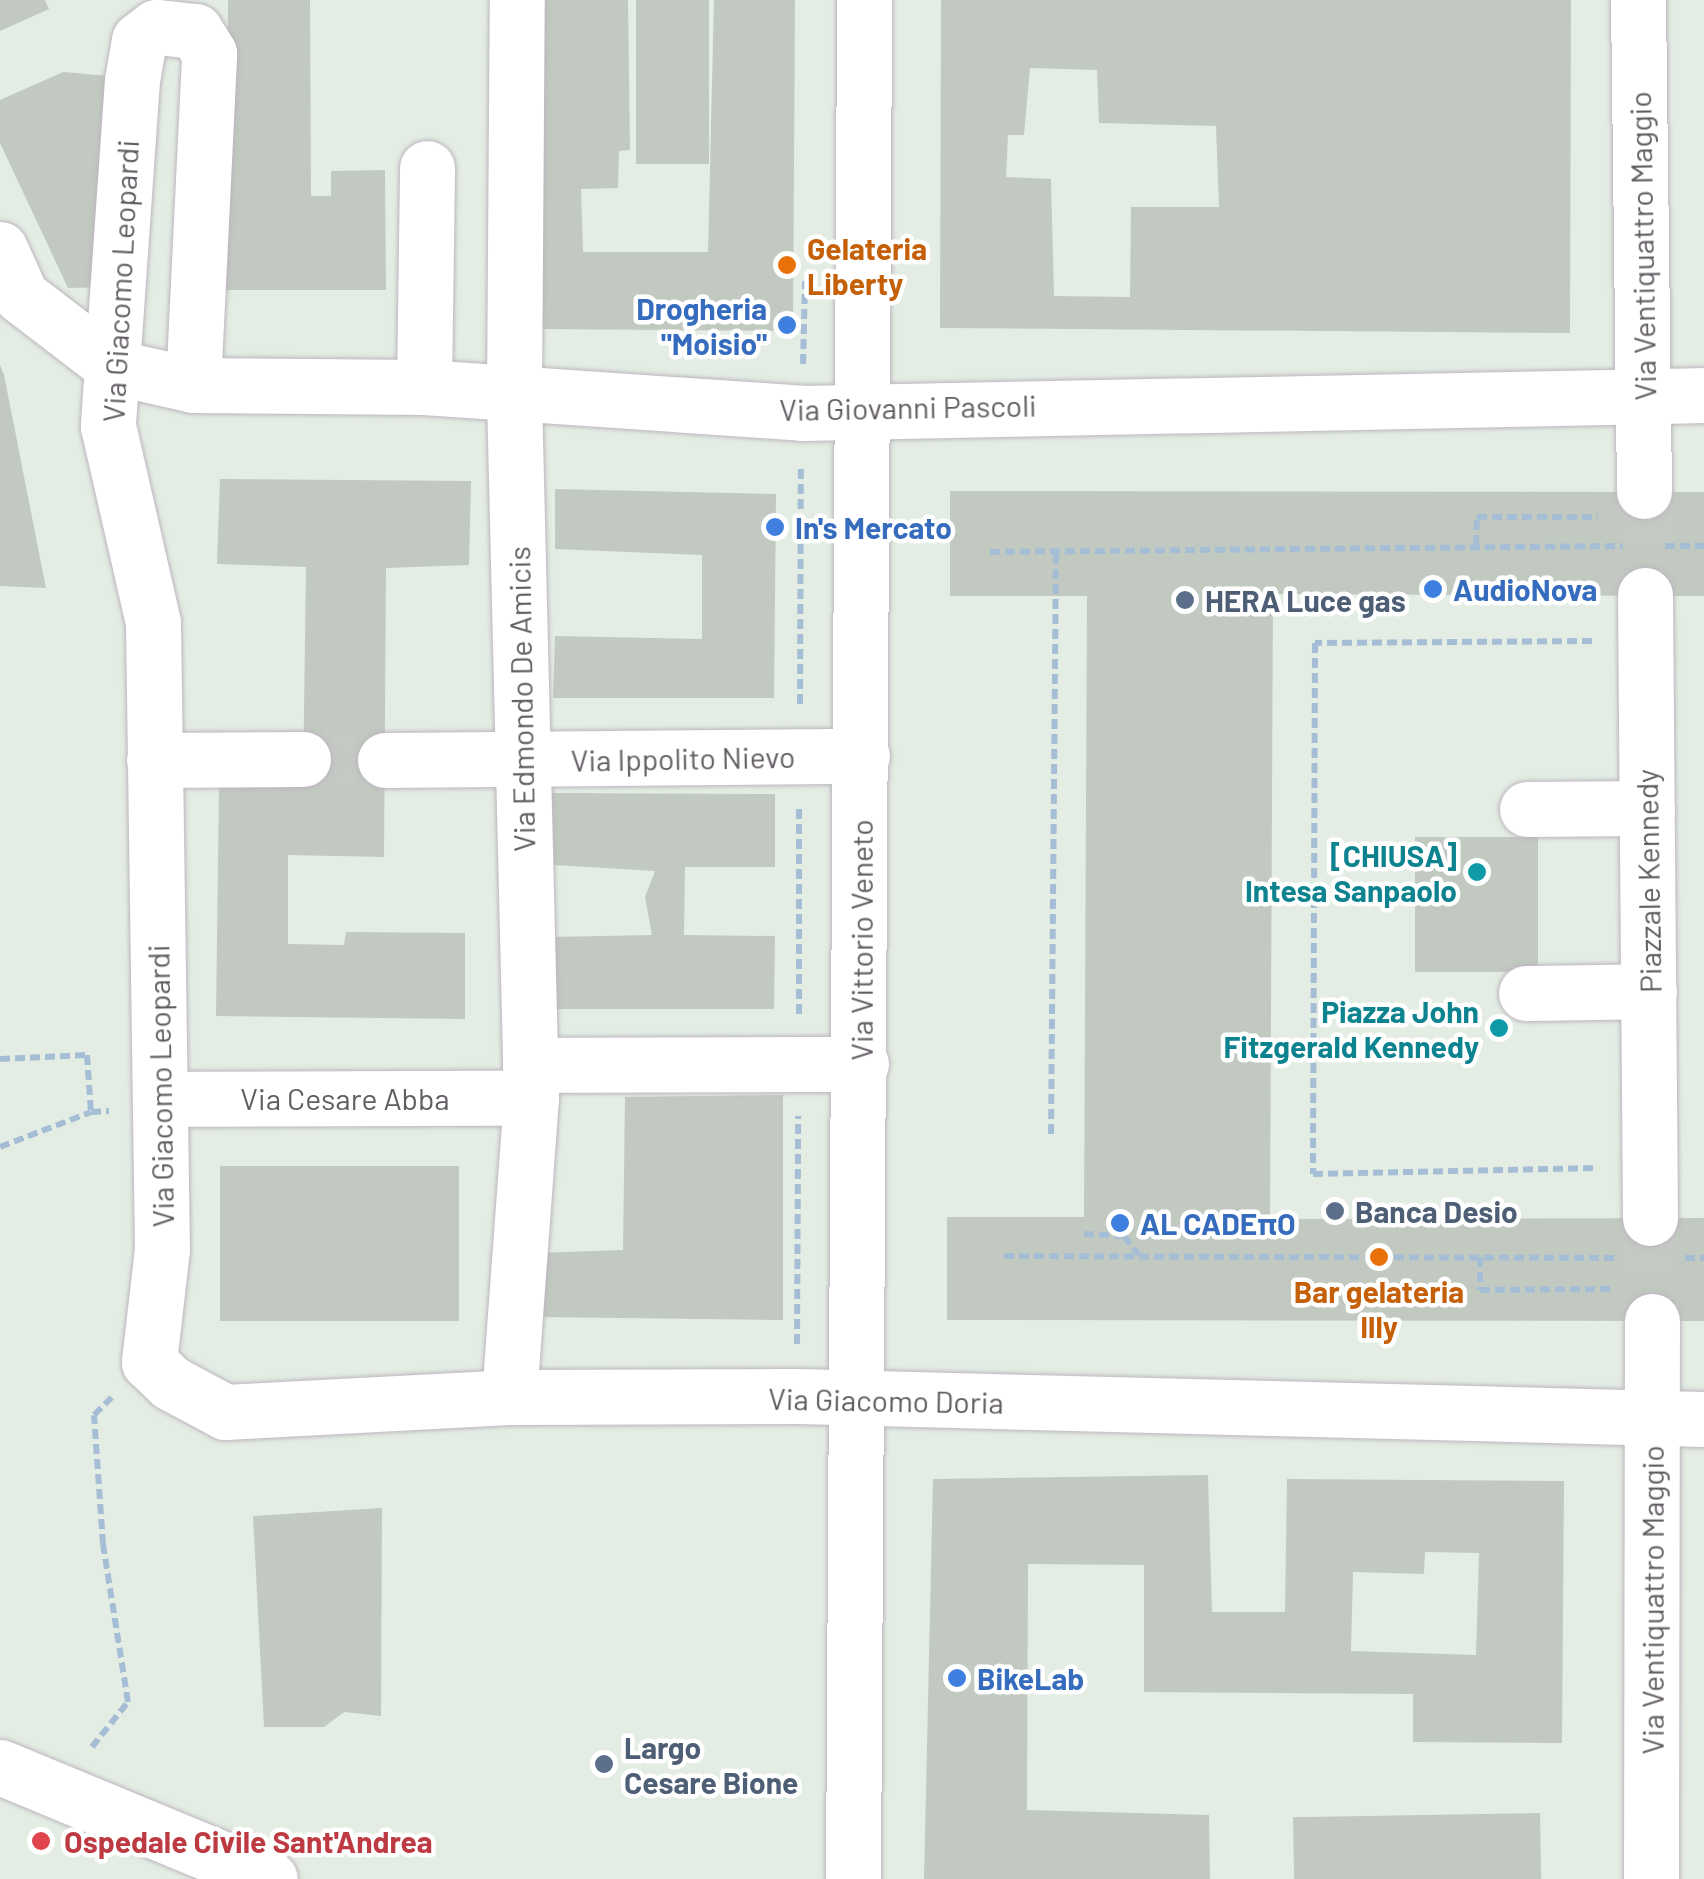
<!DOCTYPE html>
<html>
<head>
<meta charset="utf-8">
<style>
  body { margin:0 }
  #map { position:relative; width:1704px; height:1879px; overflow:hidden; background:#e4ede4; font-family:Barlow,sans-serif }
  div>[style] { position:absolute }
  .building>* { inset:0; background:#c1c9c0; transform-origin:0 0 }
  .minor-tunnel>* { height:55px; margin-top:-27.5px; transform-origin:0; background:repeating-linear-gradient(90deg,#c4c9c4 0 55px,transparent 0 83px) }
  .path>* { height:6px; margin-top:-3px; transform-origin:0; background:repeating-linear-gradient(90deg,#a6bed5 0 10px,transparent 0 15px) }
  .roads { filter:drop-shadow(0 0 2px #bcb6bd) drop-shadow(0 0 2px #bcb6bd) }
  .minor>* { height:55px; margin:-27.5px; padding:0 27.5px; transform-origin:27.5px; border-radius:27.5px; background:#fff }
  .dots>* { width:28px; height:28px; translate:-50% -50%; box-sizing:border-box; border:5px solid #fff; border-radius:50% }
  span { translate:-50% -50%; white-space:nowrap; text-align:center; line-height:1.15; -webkit-text-stroke:9px #fff; paint-order:stroke }
  .street-label { font-size:30px; color:#625c63 }
  .food-label { font-size:30px; color:#c56008; font-weight:700 }
  .left { translate:0 -50%; text-align:left }
  .shop-label { font-size:30px; color:#366cbe; font-weight:700 }
  .right { translate:-100% -50%; text-align:right }
  .service-label { font-size:30px; color:#4e5e75; font-weight:700 }
  .culture-label { font-size:30px; color:#0d838f; font-weight:700 }
  .health-label { font-size:30px; color:#be3a42; font-weight:700 }
</style>
</head>
<body>
<div id="map">
  <div class="building">
    <i style="clip-path:polygon(0 0,45px 0,49px 9px,0 31px)"></i>
    <i style="clip-path:polygon(228px 0,310px 0,311px 196px,331px 196px,331px 171px,385px 170px,386px 290px,225px 290px)"></i>
    <i style="clip-path:polygon(533px 0,628px 0,630px 150px,619px 151px,618px 188px,581px 189px,583px 252px,708px 252px,714px 0,795px 0,793px 331px,537px 329px)"></i>
    <i style="left:636px;top:0;width:73px;height:164px"></i>
    <i style="clip-path:polygon(evenodd,941px 0,1571px 0,1570px 333px,940px 328px,941px 0,1030px 68px,1097px 70px,1099px 123px,1216px 126px,1219px 207px,1131px 207px,1130px 297px,1054px 296px,1051px 179px,1006px 177px,1008px 135px,1024px 135px,1030px 68px)"></i>
    <i style="clip-path:polygon(63px 72px,109px 76px,108px 287px,68px 288px,0 143px,0 100px)"></i>
    <i style="clip-path:polygon(0 365px,4px 375px,46px 588px,0 586px)"></i>
    <i style="clip-path:polygon(220px 479px,471px 481px,469px 565px,386px 568px,384px 857px,288px 855px,288px 944px,344px 945px,346px 932px,465px 933px,465px 1019px,216px 1016px,219px 787px,303px 784px,306px 567px,217px 564px)"></i>
    <i style="clip-path:polygon(555px 489px,776px 494px,774px 698px,553px 698px,555px 636px,702px 639px,702px 555px,555px 549px)"></i>
    <i style="clip-path:polygon(950px 491px,1704px 492px,1704px 596px,1273px 594px,1270px 1219px,1704px 1218px,1704px 1321px,947px 1320px,947px 1217px,1084px 1217px,1087px 596px,950px 596px)"></i>
    <i style="clip-path:polygon(552px 793px,775px 794px,775px 867px,685px 867px,684px 935px,775px 936px,774px 1009px,552px 1009px,552px 937px,652px 935px,645px 897px,655px 871px,554px 865px)"></i>
    <i style="left:1538px;top:837px;width:135px;height:123px;rotate:90deg"></i>
    <i style="clip-path:polygon(783px 1095px,783px 1320px,539px 1317px,538px 1253px,623px 1250px,625px 1097px)"></i>
    <i style="left:220px;top:1166px;width:239px;height:155px"></i>
    <i style="clip-path:polygon(evenodd,1208px 1475px,1212px 1612px,1285px 1612px,1287px 1479px,1564px 1481px,1562px 1743px,1413px 1742px,1413px 1694px,1144px 1692px,1144px 1565px,1028px 1564px,1027px 1810px,1209px 1815px,1210px 1879px,924px 1879px,933px 1479px,1208px 1475px,1425px 1552px,1479px 1553px,1476px 1655px,1351px 1651px,1353px 1572px,1424px 1574px,1425px 1552px)"></i>
    <i style="clip-path:polygon(382px 1508px,381px 1716px,344px 1712px,324px 1727px,264px 1727px,253px 1516px)"></i>
    <i style="left:1540px;top:1813px;width:66px;height:247px;rotate:89deg"></i>
  </div>
  <div class="minor-tunnel">
    <i style="left:1644px;top:491px;width:104px;rotate:89.4deg"></i>
    <i style="left:303px;top:759px;width:82px;rotate:0.7deg"></i>
    <i style="left:1650px;top:1218px;width:103px;rotate:88.9deg"></i>
  </div>
  <div class="path">
    <i style="left:803px;top:364px;width:83px;rotate:-88.6deg"></i>
    <i style="left:1476px;top:545px;width:28px;rotate:-88deg"></i>
    <i style="left:1477px;top:517px;width:121px"></i>
    <i style="left:1665px;top:546px;width:39px"></i>
    <i style="left:990px;top:552px;width:633px;rotate:-0.54deg"></i>
    <i style="left:1592px;top:641px;width:277px;rotate:179.6deg"></i>
    <i style="left:1315px;top:643px;width:531px;rotate:90.22deg"></i>
    <i style="left:1313px;top:1174px;width:285px;rotate:-1.2deg"></i>
    <i style="left:800px;top:704px;width:238px;rotate:-89.8deg"></i>
    <i style="left:799px;top:1014px;width:208px;rotate:-90deg"></i>
    <i style="left:0;top:1059px;width:87px;rotate:-2.6deg"></i>
    <i style="left:87px;top:1055px;width:57px;rotate:86deg"></i>
    <i style="left:91px;top:1112px;width:18px;rotate:-3deg"></i>
    <i style="left:1051px;top:1134px;width:580px;rotate:-89.51deg"></i>
    <i style="left:0;top:1147px;width:97px;rotate:-21deg"></i>
    <i style="left:1084px;top:1234px;width:40px;rotate:2.9deg"></i>
    <i style="left:1124px;top:1236px;width:24px;rotate:52deg"></i>
    <i style="left:1004px;top:1256px;width:614px;rotate:0.19deg"></i>
    <i style="left:1480px;top:1257px;width:33px;rotate:90deg"></i>
    <i style="left:1480px;top:1290px;width:133px;rotate:-0.4deg"></i>
    <i style="left:1685px;top:1258px;width:19px"></i>
    <i style="left:797px;top:1344px;width:228px;rotate:-89.7deg"></i>
    <i style="left:92px;top:1747px;width:58px;rotate:-51.3deg"></i>
    <i style="left:128px;top:1702px;width:160px;rotate:-99deg"></i>
    <i style="left:103px;top:1544px;width:129px;rotate:-94deg"></i>
    <i style="left:94px;top:1415px;width:25px;rotate:-45deg"></i>
  </div>
  <div class="roads">
    <div class="minor">
      <i style="left:1638px;top:0;width:491px;rotate:89.3deg"></i>
      <i style="left:0;top:249px;width:51px;rotate:65.9deg"></i>
      <i style="left:21px;top:296px;width:117px;rotate:37.4deg"></i>
      <i style="left:114px;top:367px;width:81px;rotate:12.8deg"></i>
      <i style="left:193px;top:385px;width:231px;rotate:0.5deg"></i>
      <i style="left:424px;top:387px;width:379px;rotate:3.9deg"></i>
      <i style="left:802px;top:413px;width:902px;rotate:-1.14deg"></i>
      <i style="left:193px;top:385px;width:332px;rotate:-87.2deg"></i>
      <i style="left:209px;top:53px;width:26px;rotate:-122deg"></i>
      <i style="left:195px;top:31px;width:39px;rotate:-174deg"></i>
      <i style="left:156px;top:27px;width:21px;rotate:143deg"></i>
      <i style="left:139px;top:40px;width:41px;rotate:99.9deg"></i>
      <i style="left:132px;top:80px;width:347px;rotate:94deg"></i>
      <i style="left:108px;top:426px;width:202px;rotate:77.1deg"></i>
      <i style="left:153px;top:623px;width:626px;rotate:89.18deg"></i>
      <i style="left:162px;top:1249px;width:114px;rotate:96.6deg"></i>
      <i style="left:149px;top:1362px;width:30px;rotate:44deg"></i>
      <i style="left:171px;top:1383px;width:61px;rotate:28.2deg"></i>
      <i style="left:225px;top:1412px;width:284px;rotate:-3deg"></i>
      <i style="left:509px;top:1397px;width:288px;rotate:-0.2deg"></i>
      <i style="left:797px;top:1396px;width:907px;rotate:1.45deg"></i>
      <i style="left:424px;top:387px;width:219px;rotate:-89.2deg"></i>
      <i style="left:1645px;top:595px;width:623px;rotate:89.54deg"></i>
      <i style="left:154px;top:760px;width:149px;rotate:-0.4deg"></i>
      <i style="left:385px;top:760px;width:477px;rotate:-0.5deg"></i>
      <i style="left:1527px;top:809px;width:120px;rotate:-0.5deg"></i>
      <i style="left:1526px;top:993px;width:123px;rotate:-0.9deg"></i>
      <i style="left:530px;top:1065px;width:331px;rotate:-0.2deg"></i>
      <i style="left:160px;top:1099px;width:371px;rotate:-0.2deg"></i>
      <i style="left:509px;top:1397px;width:300px;rotate:-85.8deg"></i>
      <i style="left:531px;top:1098px;width:703px;rotate:-91.39deg"></i>
      <i style="left:514px;top:395px;width:395px;rotate:-89.6deg"></i>
      <i style="left:0;top:1767px;width:292px;rotate:22.5deg"></i>
      <i style="left:853px;top:1879px;width:1879px;rotate:-89.66deg"></i>
      <i style="left:1651px;top:1879px;width:558px;rotate:-89.9deg"></i>
    </div>
  </div>
  <div class="dots">
    <i style="left:787px;top:265px;background:#e8710a"></i>
    <i style="left:787px;top:325px;background:#3f7fe0"></i>
    <i style="left:775px;top:527px;background:#3f7fe0"></i>
    <i style="left:1433px;top:589px;background:#3f7fe0"></i>
    <i style="left:1185px;top:600px;background:#5c6f8a"></i>
    <i style="left:1477px;top:872px;background:#0f9aa8"></i>
    <i style="left:1499px;top:1028px;background:#0f9aa8"></i>
    <i style="left:1335px;top:1211px;background:#5c6f8a"></i>
    <i style="left:1120px;top:1223px;background:#3f7fe0"></i>
    <i style="left:1379px;top:1257px;background:#e8710a"></i>
    <i style="left:957px;top:1678px;background:#3f7fe0"></i>
    <i style="left:604px;top:1764px;background:#5c6f8a"></i>
    <i style="left:41px;top:1841px;background:#e0444e"></i>
  </div>
  <div class="street-label">
    <span style="left:1642px;top:246px;rotate:-91deg">Via Ventiquattro Maggio</span>
    <span style="left:120px;top:281px;rotate:-87deg">Via Giacomo Leopardi</span>
    <span style="left:908px;top:407px;rotate:-1deg">Via Giovanni Pascoli</span>
    <span style="left:521px;top:699px;rotate:-91deg">Via Edmondo De Amicis</span>
    <span style="left:683px;top:758px;rotate:-1deg">Via Ippolito Nievo</span>
    <span style="left:1648px;top:881px;rotate:-91deg">Piazzale Kennedy</span>
    <span style="left:861px;top:940px;rotate:-90deg">Via Vittorio Veneto</span>
    <span style="left:160px;top:1086px;rotate:-91deg">Via Giacomo Leopardi</span>
    <span style="left:345px;top:1098px">Via Cesare Abba</span>
    <span style="left:886px;top:1400px;rotate:1deg">Via Giacomo Doria</span>
    <span style="left:1652px;top:1600px;rotate:-90deg">Via Ventiquattro Maggio</span>
  </div>
  <div class="food-label">
    <span class="left" style="left:807px;top:265px">Gelateria<br>Liberty</span>
    <span style="left:1379px;top:1308px">Bar gelateria<br>Illy</span>
  </div>
  <div class="shop-label">
    <span class="right" style="left:767px;top:325px">Drogheria<br>"Moisio"</span>
    <span class="left" style="left:795px;top:527px">In's Mercato</span>
    <span class="left" style="left:1453px;top:589px">AudioNova</span>
    <span class="left" style="left:1140px;top:1223px">AL CADEπO</span>
    <span class="left" style="left:977px;top:1678px">BikeLab</span>
  </div>
  <div class="service-label">
    <span class="left" style="left:1205px;top:600px">HERA Luce gas</span>
    <span class="left" style="left:1355px;top:1211px">Banca Desio</span>
    <span class="left" style="left:624px;top:1764px">Largo<br>Cesare Bione</span>
  </div>
  <div class="culture-label">
    <span class="right" style="left:1457px;top:872px">[CHIUSA]<br>Intesa Sanpaolo</span>
    <span class="right" style="left:1479px;top:1028px">Piazza John<br>Fitzgerald Kennedy</span>
  </div>
  <div class="health-label">
    <span class="left" style="left:64px;top:1841px">Ospedale Civile Sant'Andrea</span>
  </div>
</div>
</body>
</html>
